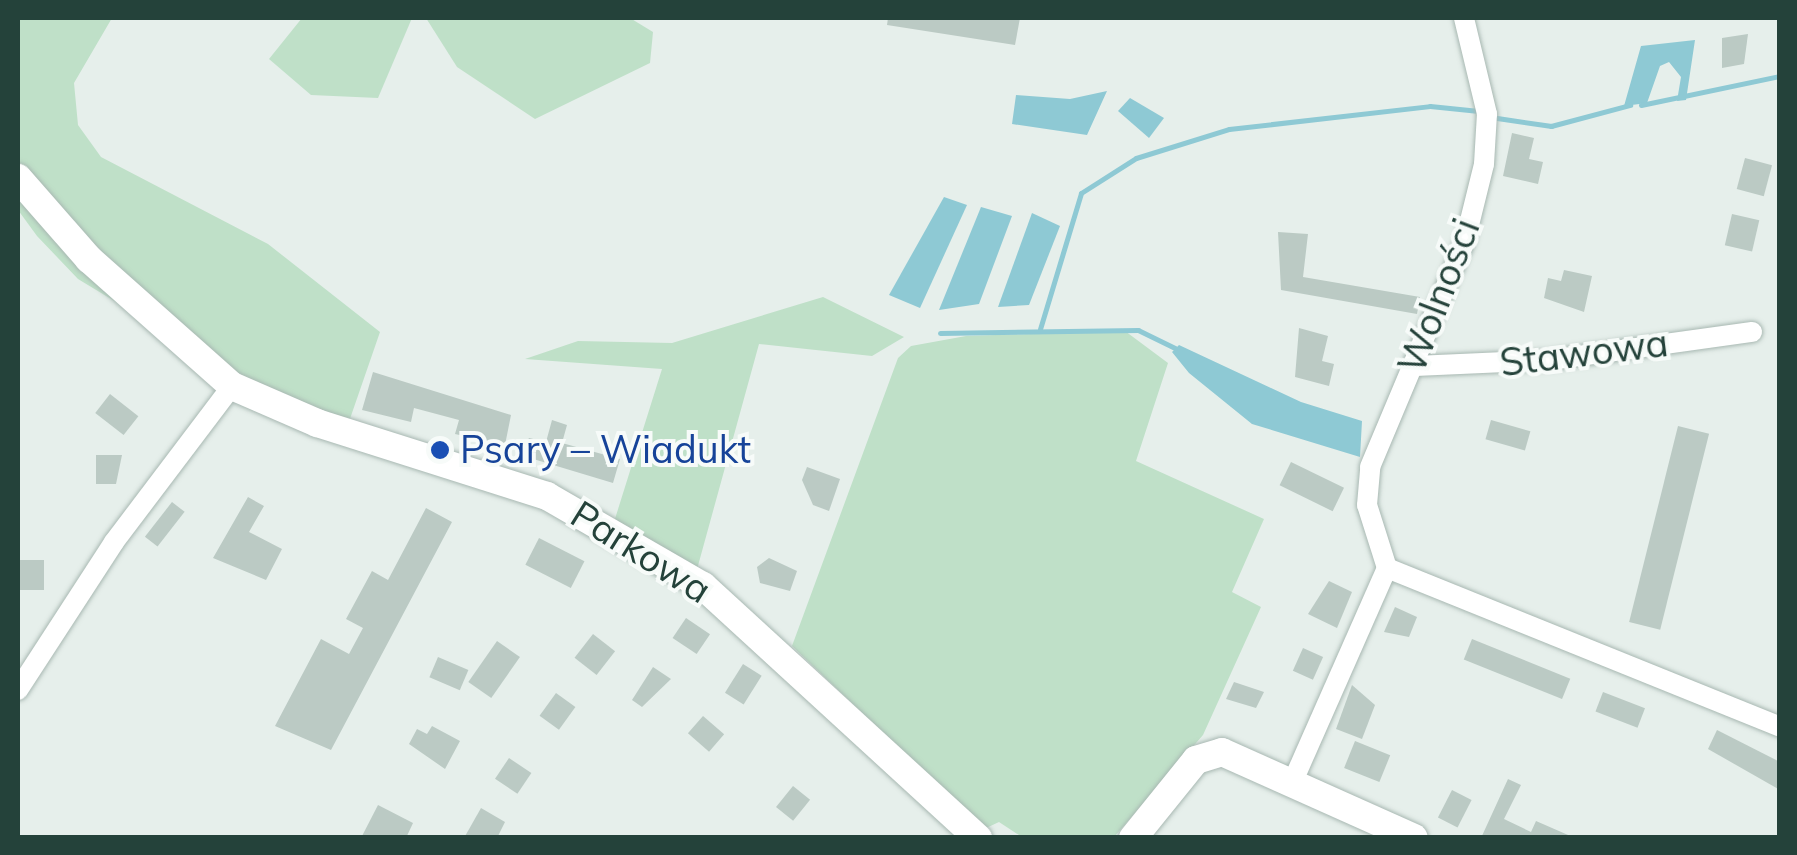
<!DOCTYPE html>
<html>
<head>
<meta charset="utf-8">
<style>
  body { margin:0 }
  #map { position:relative; width:1797px; height:855px; overflow:hidden; background:#e6efeb; font-family:Mulish,sans-serif }
  div>[style] { position:absolute }
  .green>* { inset:0; background:#bfe0c8 }
  .water>* { inset:0; background:#8ec9d4 }
  .stream>* { height:5px; margin:-2.5px; padding:0 2.5px; transform-origin:2.5px; border-radius:2.5px; background:#8ec9d4 }
  .building>* { inset:0; background:#bbcac4; transform-origin:0 0 }
  .roads { filter:drop-shadow(0 0 2px #a8b8b2) drop-shadow(0 0 2px #a8b8b2) }
  .street>* { height:20px; margin:-10px; padding:0 10px; transform-origin:10px; border-radius:10px; background:#fff }
  .secondary>* { height:28px; margin:-14px; padding:0 14px; transform-origin:14px; border-radius:14px; background:#fff }
  .dots>* { width:28px; height:28px; translate:-50% -50%; box-sizing:border-box; border:5px solid #f7fbf9; border-radius:50% }
  span { translate:-50% -50%; white-space:nowrap; text-align:center; line-height:1.15; -webkit-text-stroke:8px #f7fbf9; paint-order:stroke }
  .street-label { font-size:38px; color:#24423a }
  .transit-label { font-size:38px; color:#164399 }
  .left { translate:0 -50%; text-align:left }
  .frame { position:absolute; inset:0; border:20px solid #24423a; pointer-events:none }
</style>
</head>
<body>
<div id="map">
  <div class="green">
    <i style="clip-path:polygon(18px 18px,112px 18px,74px 83px,78px 125px,101px 157px,268px 244px,380px 332px,343px 439px,78px 279px,37px 236px,18px 210px)"></i>
    <i style="clip-path:polygon(302px 18px,412px 18px,378px 98px,311px 95px,269px 59px)"></i>
    <i style="clip-path:polygon(426px 18px,630px 18px,653px 32px,650px 63px,535px 119px,457px 67px)"></i>
    <i style="clip-path:polygon(823px 297px,904px 337px,872px 356px,759px 344px,696px 573px,614px 522px,662px 369px,525px 359px,578px 341px,672px 343px)"></i>
    <i style="clip-path:polygon(1125px 331px,1168px 363px,1136px 461px,1264px 519px,1232px 592px,1261px 607px,1203px 735px,1114px 837px,1022px 837px,999px 822px,984px 829px,792px 646px,898px 358px,911px 346px,966px 336px)"></i>
  </div>
  <div class="water">
    <i style="clip-path:polygon(1695px 40px,1686px 100px,1677px 101px,1681px 77px,1669px 62px,1660px 66px,1647px 103px,1624px 106px,1641px 46px)"></i>
    <i style="clip-path:polygon(1107px 91px,1087px 135px,1012px 124px,1016px 95px,1070px 99px)"></i>
    <i style="clip-path:polygon(1130px 98px,1164px 118px,1149px 138px,1118px 111px)"></i>
    <i style="clip-path:polygon(944px 197px,967px 205px,920px 308px,889px 295px)"></i>
    <i style="clip-path:polygon(981px 207px,1012px 216px,979px 304px,939px 310px)"></i>
    <i style="clip-path:polygon(1032px 213px,1060px 226px,1029px 305px,998px 307px)"></i>
    <i style="clip-path:polygon(1179px 345px,1301px 402px,1362px 421px,1360px 457px,1252px 424px,1189px 373px,1172px 352px)"></i>
  </div>
  <div class="stream">
    <i style="left:1641px;top:105px;width:142px;rotate:-11.8deg"></i>
    <i style="left:1497px;top:118px;width:55px;rotate:8.4deg"></i>
    <i style="left:1551px;top:126px;width:82px;rotate:-14.9deg"></i>
    <i style="left:1040px;top:329px;width:142px;rotate:-73.2deg"></i>
    <i style="left:1081px;top:193px;width:65px;rotate:-32.5deg"></i>
    <i style="left:1136px;top:158px;width:97px;rotate:-17.3deg"></i>
    <i style="left:1229px;top:129px;width:202px;rotate:-6.5deg"></i>
    <i style="left:1430px;top:106px;width:49px;rotate:5.8deg"></i>
    <i style="left:940px;top:333px;width:198px;rotate:-0.9deg"></i>
    <i style="left:1138px;top:330px;width:41px;rotate:25.9deg"></i>
  </div>
  <div class="building">
    <i style="clip-path:polygon(888px 18px,1020px 18px,1015px 45px,887px 25px)"></i>
    <i style="clip-path:polygon(1748px 34px,1744px 64px,1722px 68px,1722px 38px)"></i>
    <i style="clip-path:polygon(1512px 133px,1534px 138px,1529px 159px,1543px 162px,1538px 184px,1503px 176px)"></i>
    <i style="left:1745px;top:158px;width:28px;height:32px;rotate:15deg"></i>
    <i style="left:1732px;top:214px;width:28px;height:32px;rotate:13deg"></i>
    <i style="clip-path:polygon(1278px 232px,1308px 234px,1303px 277px,1420px 297px,1417px 314px,1281px 290px)"></i>
    <i style="clip-path:polygon(1564px 270px,1592px 276px,1584px 312px,1544px 298px,1548px 278px,1561px 281px)"></i>
    <i style="clip-path:polygon(1299px 328px,1328px 336px,1322px 361px,1334px 364px,1329px 386px,1295px 377px)"></i>
    <i style="clip-path:polygon(373px 372px,511px 415px,505px 445px,455px 434px,459px 420px,414px 408px,411px 422px,362px 410px)"></i>
    <i style="left:110px;top:394px;width:36px;height:24px;rotate:38deg"></i>
    <i style="clip-path:polygon(552px 420px,567px 425px,562px 443px,620px 459px,613px 483px,520px 455px,529px 438px,546px 442px)"></i>
    <i style="left:1491px;top:420px;width:41px;height:20px;rotate:16deg"></i>
    <i style="left:1678px;top:426px;width:32px;height:202px;rotate:14deg"></i>
    <i style="clip-path:polygon(96px 455px,122px 455px,116px 484px,96px 484px)"></i>
    <i style="left:1291px;top:462px;width:59px;height:26px;rotate:26deg"></i>
    <i style="clip-path:polygon(807px 467px,840px 479px,829px 511px,813px 505px,802px 480px)"></i>
    <i style="clip-path:polygon(248px 497px,264px 506px,249px 532px,282px 549px,266px 580px,213px 558px)"></i>
    <i style="left:172px;top:502px;width:16px;height:44px;rotate:38deg"></i>
    <i style="clip-path:polygon(426px 508px,452px 522px,331px 750px,275px 726px,321px 639px,349px 654px,363px 628px,346px 619px,372px 571px,388px 580px)"></i>
    <i style="left:539px;top:538px;width:51px;height:30px;rotate:27deg"></i>
    <i style="clip-path:polygon(769px 558px,797px 571px,790px 591px,760px 583px,757px 567px)"></i>
    <i style="left:18px;top:560px;width:26px;height:30px"></i>
    <i style="clip-path:polygon(1329px 581px,1352px 592px,1337px 628px,1308px 614px)"></i>
    <i style="clip-path:polygon(1395px 607px,1417px 617px,1409px 637px,1384px 632px)"></i>
    <i style="left:686px;top:618px;width:29px;height:24px;rotate:34deg"></i>
    <i style="left:593px;top:634px;width:28px;height:30px;rotate:38deg"></i>
    <i style="left:1472px;top:639px;width:106px;height:22px;rotate:22deg"></i>
    <i style="left:497px;top:641px;width:28px;height:50px;rotate:35deg"></i>
    <i style="left:1303px;top:648px;width:22px;height:25px;rotate:24deg"></i>
    <i style="left:438px;top:657px;width:33px;height:22px;rotate:23deg"></i>
    <i style="left:743px;top:664px;width:22px;height:34px;rotate:32deg"></i>
    <i style="clip-path:polygon(653px 667px,671px 679px,642px 707px,632px 700px)"></i>
    <i style="clip-path:polygon(1234px 682px,1264px 692px,1256px 708px,1226px 699px)"></i>
    <i style="clip-path:polygon(1352px 685px,1375px 705px,1362px 739px,1336px 729px)"></i>
    <i style="left:1603px;top:692px;width:45px;height:21px;rotate:21deg"></i>
    <i style="left:556px;top:693px;width:24px;height:28px;rotate:36deg"></i>
    <i style="left:703px;top:716px;width:28px;height:23px;rotate:41deg"></i>
    <i style="clip-path:polygon(432px 726px,460px 741px,445px 769px,409px 744px,417px 729px,427px 734px)"></i>
    <i style="clip-path:polygon(1717px 730px,1780px 762px,1780px 790px,1708px 749px)"></i>
    <i style="left:1355px;top:741px;width:38px;height:29px;rotate:22deg"></i>
    <i style="left:509px;top:758px;width:27px;height:25px;rotate:34deg"></i>
    <i style="clip-path:polygon(1508px 779px,1521px 785px,1504px 819px,1531px 832px,1536px 821px,1575px 838px,1481px 838px)"></i>
    <i style="left:793px;top:786px;width:22px;height:27px;rotate:39deg"></i>
    <i style="left:1452px;top:790px;width:22px;height:31px;rotate:27deg"></i>
    <i style="clip-path:polygon(378px 805px,413px 823px,406px 838px,361px 838px)"></i>
    <i style="clip-path:polygon(481px 808px,505px 822px,497px 838px,464px 838px)"></i>
  </div>
  <div class="roads">
    <div class="street">
      <i style="left:1415px;top:366px;width:135px;rotate:-2.5deg"></i>
      <i style="left:1550px;top:360px;width:204px;rotate:-7.9deg"></i>
      <i style="left:1387px;top:568px;width:66px;rotate:-107.6deg"></i>
      <i style="left:1367px;top:505px;width:38px;rotate:-85deg"></i>
      <i style="left:1370px;top:467px;width:245px;rotate:-67.2deg"></i>
      <i style="left:1465px;top:241px;width:79px;rotate:-76.1deg"></i>
      <i style="left:1484px;top:164px;width:50px;rotate:-86.6deg"></i>
      <i style="left:1487px;top:114px;width:99px;rotate:-103.5deg"></i>
      <i style="left:18px;top:690px;width:176px;rotate:-57deg"></i>
      <i style="left:114px;top:542px;width:196px;rotate:-52.9deg"></i>
      <i style="left:1293px;top:781px;width:233px;rotate:-66.2deg"></i>
      <i style="left:1387px;top:568px;width:424px;rotate:22deg"></i>
    </div>
    <div class="secondary">
      <i style="left:18px;top:178px;width:108px;rotate:48.8deg"></i>
      <i style="left:89px;top:259px;width:191px;rotate:41.6deg"></i>
      <i style="left:232px;top:386px;width:93px;rotate:23.5deg"></i>
      <i style="left:317px;top:423px;width:241px;rotate:17.6deg"></i>
      <i style="left:547px;top:496px;width:180px;rotate:30deg"></i>
      <i style="left:703px;top:586px;width:373px;rotate:42.5deg"></i>
      <i style="left:1133px;top:838px;width:100px;rotate:-51.1deg"></i>
      <i style="left:1196px;top:760px;width:27px;rotate:-17deg"></i>
      <i style="left:1222px;top:752px;width:210px;rotate:24.1deg"></i>
    </div>
  </div>
  <div class="dots">
    <i style="left:440px;top:450px;background:#1a4fb4"></i>
  </div>
  <div class="street-label">
    <span style="left:1439px;top:296px;rotate:-69deg">Wolności</span>
    <span style="left:1584px;top:353px;rotate:-7deg">Stawowa</span>
    <span style="left:641px;top:552px;rotate:32deg">Parkowa</span>
  </div>
  <div class="transit-label">
    <span class="left" style="left:460px;top:450px">Psary – Wiadukt</span>
  </div>
  <div class="frame"></div>
</div>
</body>
</html>
